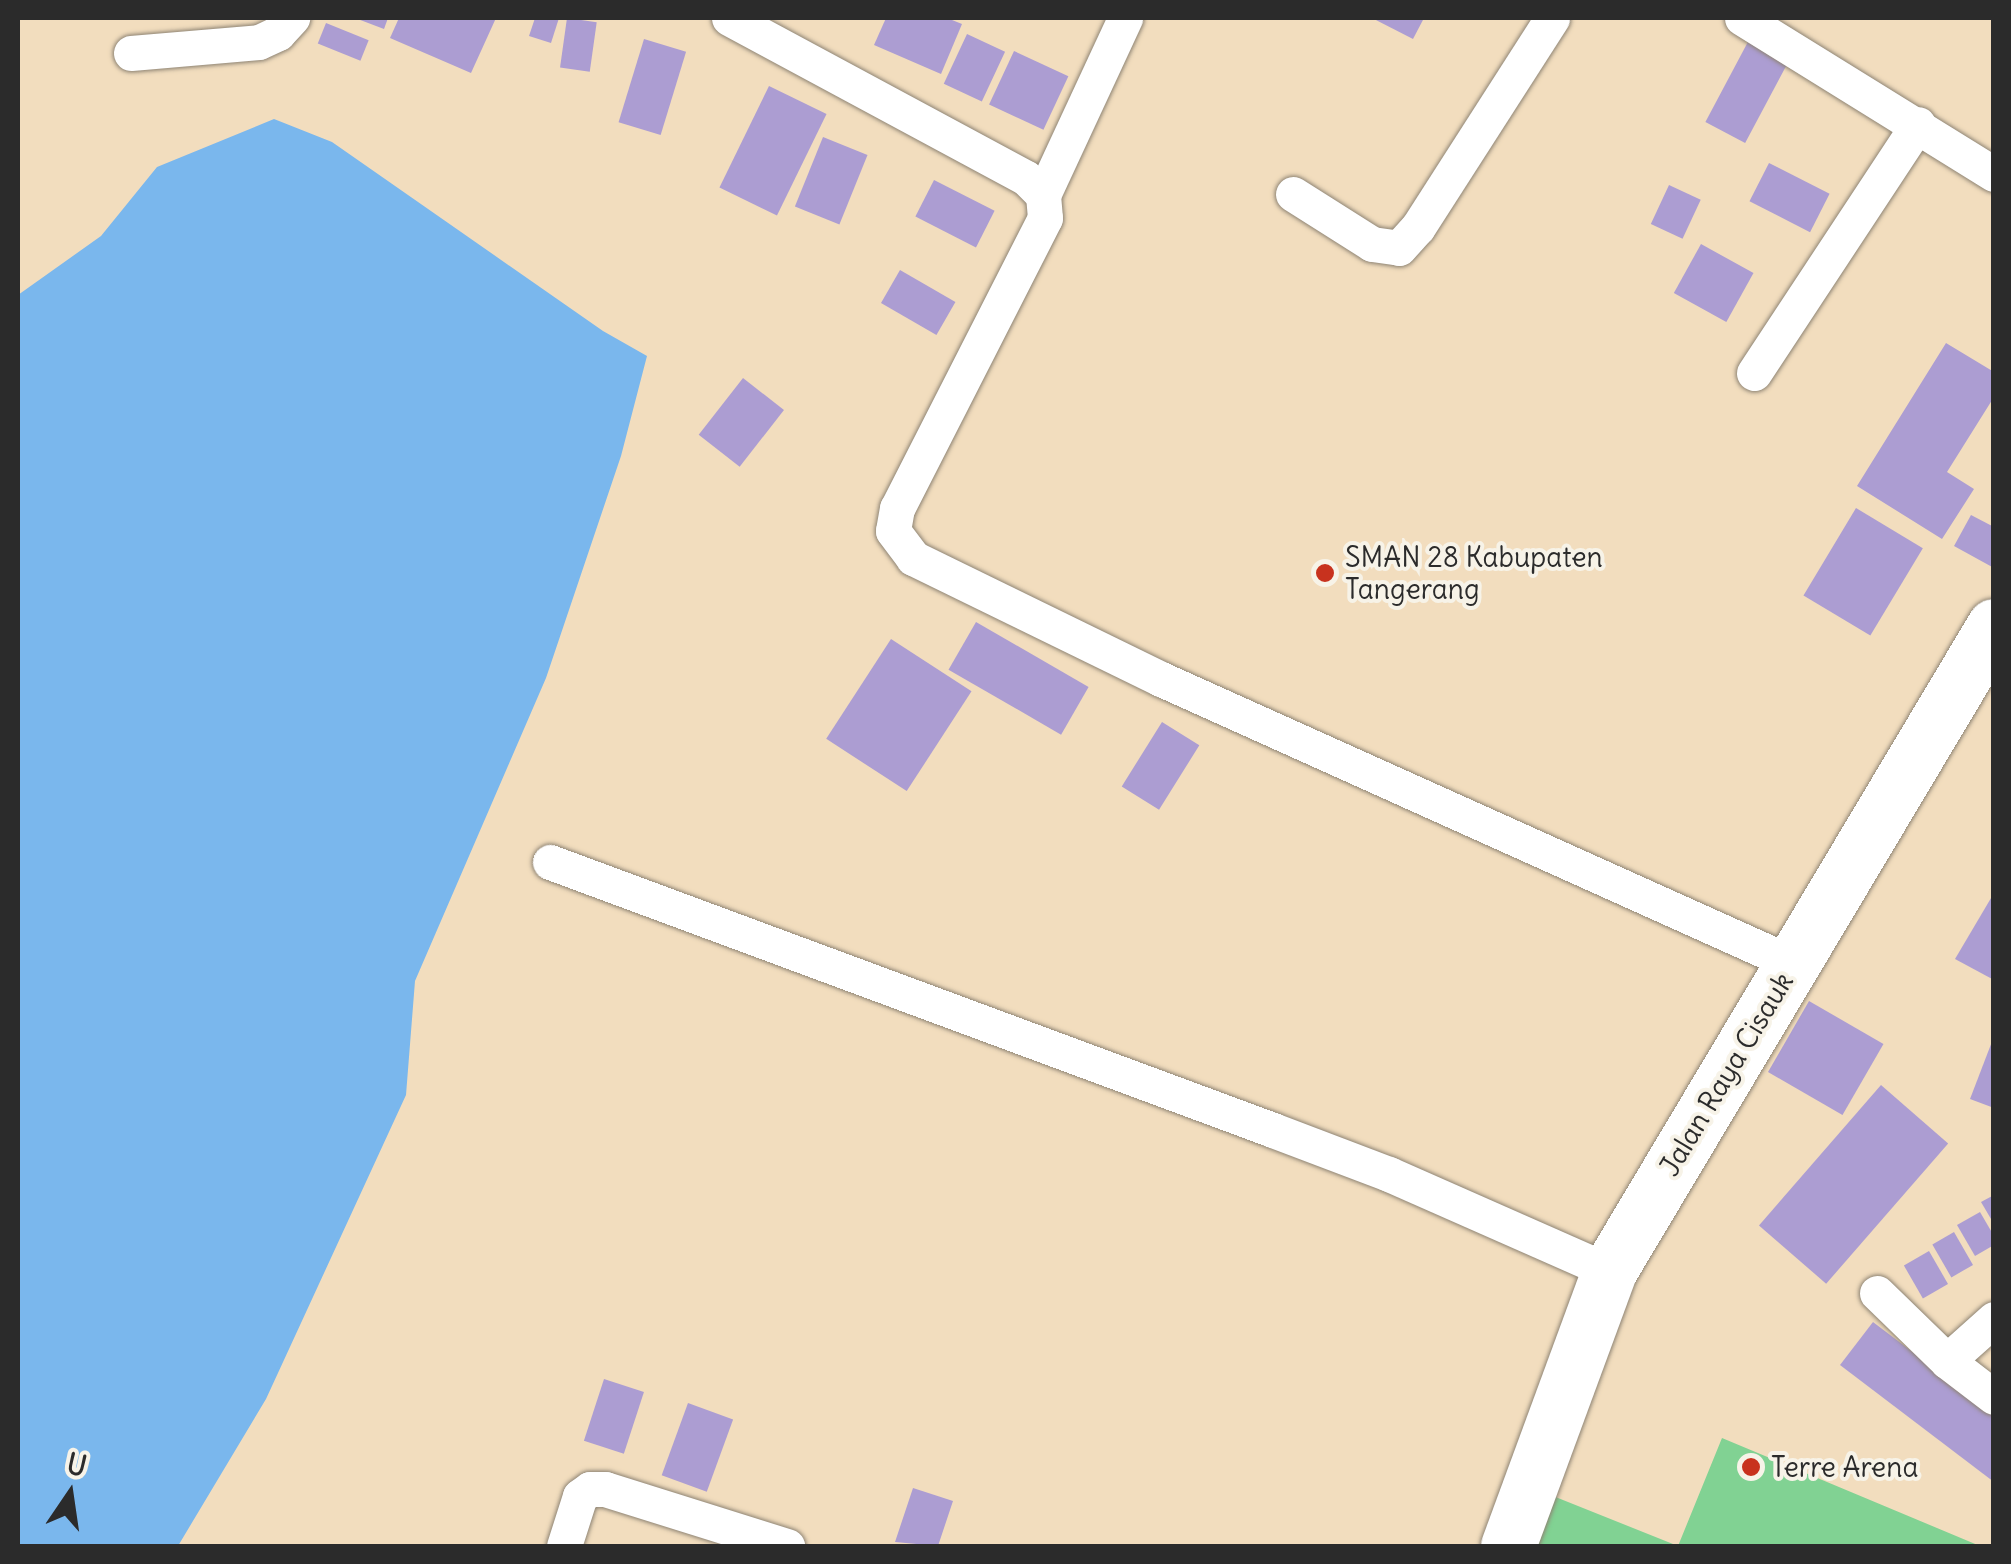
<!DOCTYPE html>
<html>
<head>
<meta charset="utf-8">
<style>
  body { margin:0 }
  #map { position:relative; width:2011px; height:1564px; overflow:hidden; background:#f2ddbe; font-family:Delius,sans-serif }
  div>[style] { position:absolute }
  .green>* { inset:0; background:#81d293 }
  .water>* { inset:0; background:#7ab7ed }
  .building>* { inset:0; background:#ac9dd2; transform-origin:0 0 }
  .roads { filter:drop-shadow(0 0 2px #8e8474) drop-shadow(0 0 2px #8e8474) }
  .street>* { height:35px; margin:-17.5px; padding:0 17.5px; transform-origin:17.5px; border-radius:17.5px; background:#fff }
  .primary>* { height:55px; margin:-27.5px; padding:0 27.5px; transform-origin:27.5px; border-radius:27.5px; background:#fff }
  .dots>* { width:28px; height:28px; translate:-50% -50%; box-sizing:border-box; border:5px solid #f7f3e8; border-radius:50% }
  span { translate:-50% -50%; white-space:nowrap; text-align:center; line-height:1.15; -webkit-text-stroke:8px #f7f3e8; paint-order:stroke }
  .poi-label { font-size:28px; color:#2b2b2b }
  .left { translate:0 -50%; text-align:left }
  .street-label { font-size:28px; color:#2b2b2b }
  .frame { position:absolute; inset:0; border:20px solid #2b2b2b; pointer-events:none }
  .north { position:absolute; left:20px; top:1444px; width:100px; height:100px; -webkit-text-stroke:8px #f7f3e8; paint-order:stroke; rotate:13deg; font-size:28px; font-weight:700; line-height:40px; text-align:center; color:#2b2b2b }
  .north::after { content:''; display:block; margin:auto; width:35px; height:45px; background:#2b2b2b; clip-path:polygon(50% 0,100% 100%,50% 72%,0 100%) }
</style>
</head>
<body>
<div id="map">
  <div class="green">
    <i style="clip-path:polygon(1722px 1438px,1980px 1546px,1533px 1546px,1553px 1496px,1678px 1546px)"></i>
  </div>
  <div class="water">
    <i style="clip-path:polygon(274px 119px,332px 142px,603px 331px,647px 356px,621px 456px,546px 678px,415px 981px,406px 1095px,266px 1399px,178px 1546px,18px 1546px,18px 295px,101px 236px,157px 167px)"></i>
  </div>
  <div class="building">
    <i style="clip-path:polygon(355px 18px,388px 18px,384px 29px)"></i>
    <i style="clip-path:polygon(399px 18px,496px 18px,471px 73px,390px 38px)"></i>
    <i style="clip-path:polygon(535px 18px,559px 18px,551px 43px,529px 36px)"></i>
    <i style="left:567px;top:18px;width:30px;height:50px;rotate:8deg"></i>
    <i style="clip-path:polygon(886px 18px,947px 18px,962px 24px,941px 74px,874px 45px)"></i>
    <i style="clip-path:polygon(1372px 18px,1424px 18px,1413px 39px)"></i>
    <i style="left:326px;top:23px;width:46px;height:22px;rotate:22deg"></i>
    <i style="left:967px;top:34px;width:42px;height:55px;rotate:25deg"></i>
    <i style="left:1750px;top:38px;width:45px;height:95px;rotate:28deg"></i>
    <i style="left:644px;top:39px;width:44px;height:87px;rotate:17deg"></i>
    <i style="left:1014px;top:51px;width:60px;height:59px;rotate:25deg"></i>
    <i style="left:769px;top:86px;width:64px;height:113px;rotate:26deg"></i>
    <i style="left:823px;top:137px;width:48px;height:75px;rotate:22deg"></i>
    <i style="left:1769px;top:163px;width:68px;height:43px;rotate:27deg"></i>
    <i style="left:934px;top:180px;width:68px;height:41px;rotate:27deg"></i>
    <i style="left:1669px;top:185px;width:35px;height:43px;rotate:25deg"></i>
    <i style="left:1701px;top:244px;width:60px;height:56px;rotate:29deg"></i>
    <i style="left:900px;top:270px;width:64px;height:38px;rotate:30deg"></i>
    <i style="clip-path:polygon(1946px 343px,1994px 372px,1994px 397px,1947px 472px,1974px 489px,1942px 539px,1857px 486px)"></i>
    <i style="left:743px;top:378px;width:52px;height:72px;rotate:38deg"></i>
    <i style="left:1856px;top:508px;width:78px;height:102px;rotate:31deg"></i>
    <i style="clip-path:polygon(1971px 515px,1994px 527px,1994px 568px,1954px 546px)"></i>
    <i style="left:976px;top:622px;width:130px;height:55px;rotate:30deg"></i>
    <i style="left:891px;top:639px;width:96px;height:119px;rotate:33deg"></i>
    <i style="left:1162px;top:722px;width:44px;height:76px;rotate:32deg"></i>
    <i style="clip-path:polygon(1994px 893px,1994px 980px,1955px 959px)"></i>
    <i style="left:1809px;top:1001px;width:86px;height:82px;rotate:30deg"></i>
    <i style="clip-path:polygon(1993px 1039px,1994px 1039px,1994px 1108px,1970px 1099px)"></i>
    <i style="left:1881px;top:1085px;width:89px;height:186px;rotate:41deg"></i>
    <i style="clip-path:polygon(1994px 1195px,1994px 1224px,1981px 1202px)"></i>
    <i style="clip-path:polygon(1980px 1212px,1994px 1236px,1994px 1245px,1975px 1256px,1957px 1225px)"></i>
    <i style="left:1954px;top:1232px;width:38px;height:25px;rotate:60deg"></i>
    <i style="left:1929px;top:1251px;width:38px;height:29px;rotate:60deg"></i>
    <i style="clip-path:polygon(1873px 1322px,1994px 1414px,1994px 1482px,1840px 1365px)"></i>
    <i style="left:604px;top:1379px;width:42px;height:65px;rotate:18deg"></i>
    <i style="left:688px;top:1403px;width:48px;height:77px;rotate:20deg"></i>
    <i style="clip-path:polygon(913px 1488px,953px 1501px,938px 1546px,895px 1542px)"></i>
  </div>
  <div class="roads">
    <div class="street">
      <i style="left:729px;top:18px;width:337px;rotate:28.3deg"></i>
      <i style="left:1026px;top:178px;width:24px;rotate:45deg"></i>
      <i style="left:1043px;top:195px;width:23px;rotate:85deg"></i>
      <i style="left:1045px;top:218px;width:326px;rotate:117deg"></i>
      <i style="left:897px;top:508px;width:23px;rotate:100deg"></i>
      <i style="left:893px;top:531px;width:34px;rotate:53deg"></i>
      <i style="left:913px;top:558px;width:276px;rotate:26deg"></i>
      <i style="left:1161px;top:679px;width:692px;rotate:24.23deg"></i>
      <i style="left:1742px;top:18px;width:296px;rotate:31.8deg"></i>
      <i style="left:131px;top:53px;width:128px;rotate:-4.9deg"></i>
      <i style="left:259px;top:42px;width:21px;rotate:-25deg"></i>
      <i style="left:278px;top:33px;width:21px;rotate:-47deg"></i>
      <i style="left:1293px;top:194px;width:93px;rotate:32.3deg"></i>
      <i style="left:1372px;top:244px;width:27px;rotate:8deg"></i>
      <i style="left:1399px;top:248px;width:28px;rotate:-48deg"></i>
      <i style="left:1418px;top:227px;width:248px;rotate:-57.3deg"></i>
      <i style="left:1043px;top:195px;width:195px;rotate:-65.1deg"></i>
      <i style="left:1754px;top:373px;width:298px;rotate:-56.6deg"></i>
      <i style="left:550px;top:862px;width:771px;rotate:20.34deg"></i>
      <i style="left:1273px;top:1130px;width:124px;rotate:20.8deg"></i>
      <i style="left:1389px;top:1174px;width:240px;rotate:23.8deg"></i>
      <i style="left:1877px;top:1293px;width:98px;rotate:44.2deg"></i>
      <i style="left:1947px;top:1361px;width:59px;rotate:37.5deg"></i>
      <i style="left:1947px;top:1361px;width:63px;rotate:-41.8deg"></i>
      <i style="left:564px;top:1546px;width:52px;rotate:-72.3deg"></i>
      <i style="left:580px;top:1496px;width:12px;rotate:-35deg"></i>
      <i style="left:590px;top:1489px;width:15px"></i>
      <i style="left:605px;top:1489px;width:191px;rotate:17.4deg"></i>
    </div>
    <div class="primary">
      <i style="left:1508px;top:1546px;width:293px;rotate:-69.8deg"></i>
      <i style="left:1609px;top:1271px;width:751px;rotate:-59.17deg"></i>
    </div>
  </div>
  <div class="dots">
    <i style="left:1325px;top:573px;background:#c8321e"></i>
    <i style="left:1751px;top:1467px;background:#c8321e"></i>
  </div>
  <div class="poi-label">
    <span class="left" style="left:1345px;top:573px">SMAN 28 Kabupaten<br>Tangerang</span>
    <span class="left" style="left:1771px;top:1467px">Terre Arena</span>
  </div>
  <div class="street-label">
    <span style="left:1726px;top:1074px;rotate:-59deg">Jalan Raya Cisauk</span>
  </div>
  <div class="frame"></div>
  <div class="north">U</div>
</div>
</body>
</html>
